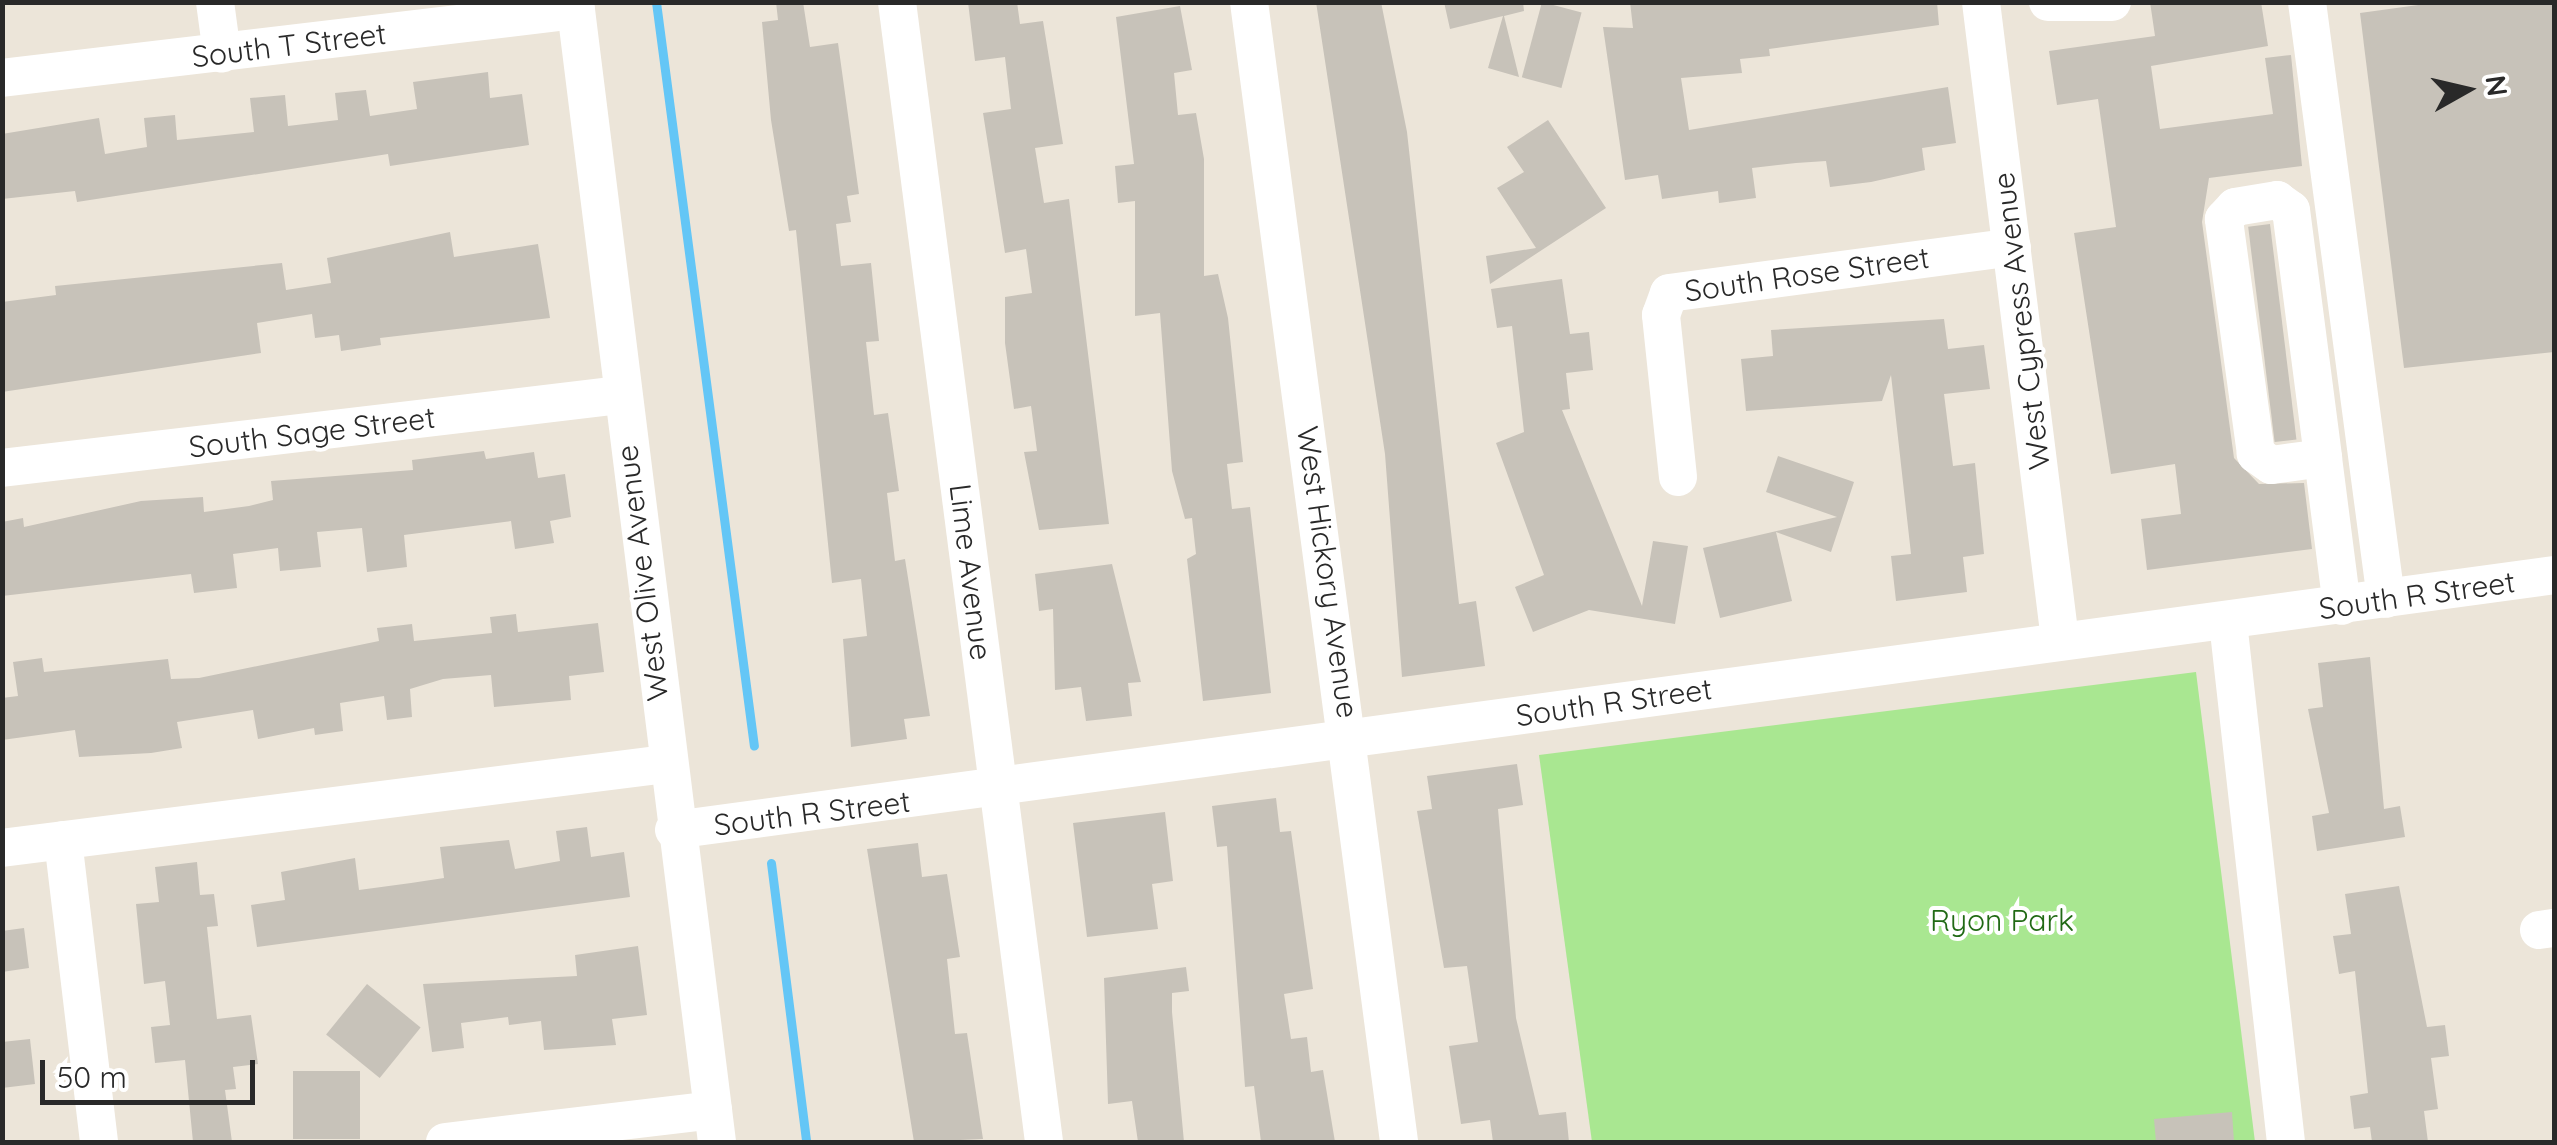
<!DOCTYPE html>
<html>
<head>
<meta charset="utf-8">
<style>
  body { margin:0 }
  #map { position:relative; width:2557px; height:1145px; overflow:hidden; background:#ece5d9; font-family:Quicksand,sans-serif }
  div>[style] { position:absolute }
  .green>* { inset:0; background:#a9e791 }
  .stream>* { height:9px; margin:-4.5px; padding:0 4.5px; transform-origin:4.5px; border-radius:4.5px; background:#64c6f6 }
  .building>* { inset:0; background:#c7c2b9; transform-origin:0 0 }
  .minor>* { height:38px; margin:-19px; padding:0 19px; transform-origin:19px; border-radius:19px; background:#fff }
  span { translate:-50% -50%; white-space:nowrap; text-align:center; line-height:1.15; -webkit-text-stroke:8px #fff; paint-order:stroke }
  .street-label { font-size:30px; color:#292929 }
  .park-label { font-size:30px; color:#216a15 }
  .frame { position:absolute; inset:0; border:5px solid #292929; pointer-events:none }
  .north { position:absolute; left:2417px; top:40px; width:100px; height:100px; -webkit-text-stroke:8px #fff; paint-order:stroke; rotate:82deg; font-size:28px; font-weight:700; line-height:40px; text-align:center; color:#292929 }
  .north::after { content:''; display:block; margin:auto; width:35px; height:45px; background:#292929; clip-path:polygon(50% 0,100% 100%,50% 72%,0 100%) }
  .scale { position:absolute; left:40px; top:1060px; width:215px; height:45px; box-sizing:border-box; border:5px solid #292929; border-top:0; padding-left:12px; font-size:30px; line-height:35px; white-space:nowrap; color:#292929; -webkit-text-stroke:8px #fff; paint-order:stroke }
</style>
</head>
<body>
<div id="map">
  <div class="green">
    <i style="clip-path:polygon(2196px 672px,2255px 1142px,1592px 1142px,1539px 755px)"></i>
  </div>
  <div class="stream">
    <i style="left:656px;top:2px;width:750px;rotate:82.5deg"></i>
    <i style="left:771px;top:863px;width:281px;rotate:82.8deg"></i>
  </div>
  <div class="building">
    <i style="clip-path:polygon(776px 2px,803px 2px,810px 47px,838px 43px,859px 194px,847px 196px,851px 222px,836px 224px,841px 266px,871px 263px,879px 341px,866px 342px,874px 415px,888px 413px,899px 491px,887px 493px,895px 561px,905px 559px,930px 716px,904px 719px,907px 739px,851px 747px,843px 639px,867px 636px,861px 579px,832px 583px,796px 230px,789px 231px,771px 120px,762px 22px,778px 20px)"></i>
    <i style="clip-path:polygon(968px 2px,1017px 2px,1020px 24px,1043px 21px,1063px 144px,1035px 148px,1044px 203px,1069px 199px,1109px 524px,1039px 530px,1024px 452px,1037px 451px,1031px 406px,1014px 409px,1005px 343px,1005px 297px,1032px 293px,1026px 249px,1005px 253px,983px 113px,1011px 109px,1005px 57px,975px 61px)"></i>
    <i style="clip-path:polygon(1316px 2px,1381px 2px,1407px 132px,1459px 604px,1476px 601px,1485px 666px,1402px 677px,1385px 454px)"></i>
    <i style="clip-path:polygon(1444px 2px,1523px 2px,1524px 11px,1504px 16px,1519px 77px,1488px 68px,1503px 16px,1450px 29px)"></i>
    <i style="left:1542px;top:2px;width:41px;height:78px;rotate:15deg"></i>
    <i style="clip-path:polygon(1630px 2px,1937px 2px,1939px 25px,1769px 49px,1770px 56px,1740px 59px,1742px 73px,1681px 78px,1689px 130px,1948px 87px,1956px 143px,1922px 148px,1925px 170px,1871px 182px,1830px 187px,1826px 161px,1796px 163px,1752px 168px,1756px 198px,1719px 203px,1718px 191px,1662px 199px,1658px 175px,1625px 180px,1603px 27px,1633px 28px)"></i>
    <i style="clip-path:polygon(2150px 2px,2261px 2px,2268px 46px,2151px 66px,2160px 129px,2273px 114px,2265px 58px,2291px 55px,2302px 166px,2209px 178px,2202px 222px,2234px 458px,2259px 484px,2304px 483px,2312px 549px,2147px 570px,2141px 519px,2181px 514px,2175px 464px,2111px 474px,2074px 233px,2116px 227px,2098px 99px,2057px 105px,2049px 51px,2155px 36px)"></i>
    <i style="clip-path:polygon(2440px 2px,2554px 2px,2554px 352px,2404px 368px,2360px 13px)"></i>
    <i style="clip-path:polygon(1180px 6px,1192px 70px,1174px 73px,1178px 115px,1196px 113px,1204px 159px,1204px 276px,1218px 274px,1228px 318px,1243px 462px,1227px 464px,1232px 509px,1250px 507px,1271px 693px,1203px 701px,1187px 559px,1196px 554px,1192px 518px,1185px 519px,1172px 471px,1160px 313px,1135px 316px,1135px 201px,1118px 203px,1115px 166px,1134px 164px,1116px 17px)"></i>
    <i style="clip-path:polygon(488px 72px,490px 98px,522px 94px,529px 145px,390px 166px,388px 154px,77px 202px,75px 191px,2px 199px,2px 134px,99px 118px,105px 154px,147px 147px,144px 118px,175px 115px,177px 140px,254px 132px,250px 98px,285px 95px,288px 126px,338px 120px,335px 93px,366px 90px,370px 116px,417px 109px,413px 82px)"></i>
    <i style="clip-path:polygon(1548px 120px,1606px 208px,1490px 284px,1486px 256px,1536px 248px,1497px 188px,1524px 172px,1507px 147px)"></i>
    <i style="left:2270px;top:224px;width:217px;height:22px;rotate:83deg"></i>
    <i style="clip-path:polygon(450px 232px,454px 257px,538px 244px,550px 318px,380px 338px,381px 345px,341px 351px,339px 335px,315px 338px,312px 314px,257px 323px,261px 353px,2px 392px,2px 302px,56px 295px,55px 286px,282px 263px,286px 290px,331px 283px,327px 258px)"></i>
    <i style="clip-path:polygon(1562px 279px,1570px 334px,1589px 332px,1593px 370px,1566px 373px,1570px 409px,1562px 410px,1642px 606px,1653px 541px,1688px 546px,1675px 624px,1589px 610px,1533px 632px,1515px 587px,1544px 575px,1496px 443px,1524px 432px,1512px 326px,1497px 328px,1491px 289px)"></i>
    <i style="clip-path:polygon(1944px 319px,1948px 349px,1984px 345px,1990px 389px,1944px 394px,1953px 466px,1975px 463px,1984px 554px,1963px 557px,1967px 592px,1896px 601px,1891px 556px,1911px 554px,1891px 375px,1882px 401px,1746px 411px,1741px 359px,1773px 356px,1771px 330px)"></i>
    <i style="clip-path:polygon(484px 451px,486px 459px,534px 452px,538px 478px,565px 474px,571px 517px,550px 521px,554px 543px,515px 549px,511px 521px,404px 535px,407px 567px,367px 572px,362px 528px,317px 532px,321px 567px,280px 571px,278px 548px,233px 554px,237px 588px,194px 593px,191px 574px,2px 596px,2px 522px,23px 518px,24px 527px,141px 501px,203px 497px,204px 512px,249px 506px,273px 500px,271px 481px,413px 470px,412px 460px)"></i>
    <i style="clip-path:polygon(1778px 456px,1854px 482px,1831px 552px,1776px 532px,1792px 601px,1720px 618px,1703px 548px,1837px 517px,1766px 492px)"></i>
    <i style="clip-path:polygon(1112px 564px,1141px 682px,1128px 683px,1132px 716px,1086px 721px,1081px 687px,1055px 690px,1053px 609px,1039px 611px,1035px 574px)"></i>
    <i style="clip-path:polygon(516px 614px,518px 632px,598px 623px,604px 672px,569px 676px,571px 700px,494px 707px,491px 675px,443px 679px,410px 689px,412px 717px,387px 720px,384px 696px,340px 703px,343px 731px,315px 735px,314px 728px,258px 739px,253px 710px,177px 722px,182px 748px,151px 753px,79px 757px,75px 730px,2px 740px,2px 698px,18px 696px,13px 662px,42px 658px,44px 672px,168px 659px,171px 679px,199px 678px,379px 641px,377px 628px,412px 624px,414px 641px,492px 633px,490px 617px)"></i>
    <i style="clip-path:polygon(2370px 657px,2384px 809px,2400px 806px,2405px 837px,2317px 851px,2312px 816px,2329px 813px,2308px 709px,2323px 707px,2318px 663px)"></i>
    <i style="clip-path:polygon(1517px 764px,1523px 805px,1498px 809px,1516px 1018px,1539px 1115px,1566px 1112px,1569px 1142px,1493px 1142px,1490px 1120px,1461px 1124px,1449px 1046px,1478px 1042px,1467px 966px,1444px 968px,1417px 811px,1432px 809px,1427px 776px)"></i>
    <i style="clip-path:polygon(1276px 798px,1280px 832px,1291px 831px,1313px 989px,1284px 994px,1291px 1039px,1307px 1037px,1311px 1072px,1323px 1070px,1335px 1142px,1261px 1142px,1254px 1086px,1245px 1087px,1227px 846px,1217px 847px,1212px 806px)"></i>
    <i style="clip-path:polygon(1165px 812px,1173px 881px,1152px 884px,1158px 929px,1087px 937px,1073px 823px)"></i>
    <i style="clip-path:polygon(587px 827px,591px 857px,624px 852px,630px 897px,257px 947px,251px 905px,285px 900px,281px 872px,355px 858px,359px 890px,411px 883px,444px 878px,440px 847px,509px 840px,515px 869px,560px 861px,556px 831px)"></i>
    <i style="clip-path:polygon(918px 843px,922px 877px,947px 874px,960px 957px,947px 959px,955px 1034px,967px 1033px,983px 1139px,914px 1142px,867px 849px)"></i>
    <i style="clip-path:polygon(197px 862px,200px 895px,214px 894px,218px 926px,207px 927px,217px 1019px,251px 1015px,258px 1064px,233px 1067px,236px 1089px,225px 1090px,232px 1142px,193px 1142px,185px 1060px,155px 1063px,151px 1027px,170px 1025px,165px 981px,144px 984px,136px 904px,159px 902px,155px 867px)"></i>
    <i style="clip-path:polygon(2399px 886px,2427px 1027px,2445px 1025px,2449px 1056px,2431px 1058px,2438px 1109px,2424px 1111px,2428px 1142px,2372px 1142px,2370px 1127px,2354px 1129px,2350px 1096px,2368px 1093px,2355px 971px,2339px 974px,2333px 936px,2351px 934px,2345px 894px)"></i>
    <i style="clip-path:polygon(24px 928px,29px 968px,2px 972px,2px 931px)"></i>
    <i style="clip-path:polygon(638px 946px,647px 1015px,612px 1019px,616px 1045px,544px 1050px,541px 1021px,509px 1025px,508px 1017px,461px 1023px,464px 1048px,432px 1052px,423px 984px,577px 976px,575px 955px)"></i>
    <i style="clip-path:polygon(1186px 967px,1189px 991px,1172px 993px,1172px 1012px,1184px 1142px,1138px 1142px,1132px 1101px,1108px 1104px,1104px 978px)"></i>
    <i style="left:367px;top:984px;width:69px;height:65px;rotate:39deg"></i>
    <i style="clip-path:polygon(30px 1039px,35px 1084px,2px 1088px,2px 1042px)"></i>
    <i style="left:293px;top:1071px;width:67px;height:68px"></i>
    <i style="clip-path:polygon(2232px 1112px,2234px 1142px,2156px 1142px,2154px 1119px)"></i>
  </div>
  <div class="minor">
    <i style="left:215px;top:2px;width:52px;rotate:82.3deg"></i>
    <i style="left:575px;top:2px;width:1149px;rotate:82.9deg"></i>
    <i style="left:897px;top:2px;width:1149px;rotate:82.65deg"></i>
    <i style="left:1249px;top:2px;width:1150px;rotate:82.5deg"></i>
    <i style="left:1981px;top:2px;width:643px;rotate:82.94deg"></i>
    <i style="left:2048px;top:2px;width:64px"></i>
    <i style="left:2307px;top:2px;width:602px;rotate:82.46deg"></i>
    <i style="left:2px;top:78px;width:578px;rotate:-6.76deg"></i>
    <i style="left:2323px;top:458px;width:52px;rotate:172.3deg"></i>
    <i style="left:2271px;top:465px;width:19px;rotate:-144deg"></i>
    <i style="left:2256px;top:454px;width:237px;rotate:-97.8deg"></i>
    <i style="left:2224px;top:219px;width:16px;rotate:-47deg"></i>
    <i style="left:2235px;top:207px;width:43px;rotate:-9.5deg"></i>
    <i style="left:2277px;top:200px;width:17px;rotate:36deg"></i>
    <i style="left:2291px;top:210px;width:250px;rotate:82.6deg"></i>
    <i style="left:2323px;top:458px;width:149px;rotate:82.7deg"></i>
    <i style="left:2px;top:468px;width:623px;rotate:-6.73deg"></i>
    <i style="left:1678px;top:477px;width:163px;rotate:-96deg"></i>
    <i style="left:1661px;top:315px;width:23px;rotate:-70deg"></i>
    <i style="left:1669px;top:293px;width:346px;rotate:-7.6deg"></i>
    <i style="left:2228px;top:622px;width:523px;rotate:83.64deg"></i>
    <i style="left:674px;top:830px;width:1897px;rotate:-7.72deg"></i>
    <i style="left:63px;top:840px;width:304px;rotate:83.2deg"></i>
    <i style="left:2px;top:848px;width:668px;rotate:-7.22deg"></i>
    <i style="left:2539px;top:930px;width:15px;rotate:-8deg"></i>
    <i style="left:445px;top:1142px;width:270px;rotate:-6.8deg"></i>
  </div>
  <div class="street-label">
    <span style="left:289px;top:45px;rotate:-7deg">South T Street</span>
    <span style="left:1807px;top:274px;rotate:-8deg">South Rose Street</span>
    <span style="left:2021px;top:321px;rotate:-97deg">West Cypress Avenue</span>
    <span style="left:312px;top:432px;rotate:-7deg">South Sage Street</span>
    <span style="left:971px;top:572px;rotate:83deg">Lime Avenue</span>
    <span style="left:1328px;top:572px;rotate:82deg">West Hickory Avenue</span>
    <span style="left:642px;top:573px;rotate:-97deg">West Olive Avenue</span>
    <span style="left:2417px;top:595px;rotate:-8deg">South R Street</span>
    <span style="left:1614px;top:702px;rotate:-8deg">South R Street</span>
    <span style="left:812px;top:813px;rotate:-7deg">South R Street</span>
  </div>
  <div class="park-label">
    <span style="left:2002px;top:920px">Ryon Park</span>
  </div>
  <div class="frame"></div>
  <div class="north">N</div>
  <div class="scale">50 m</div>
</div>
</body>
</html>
